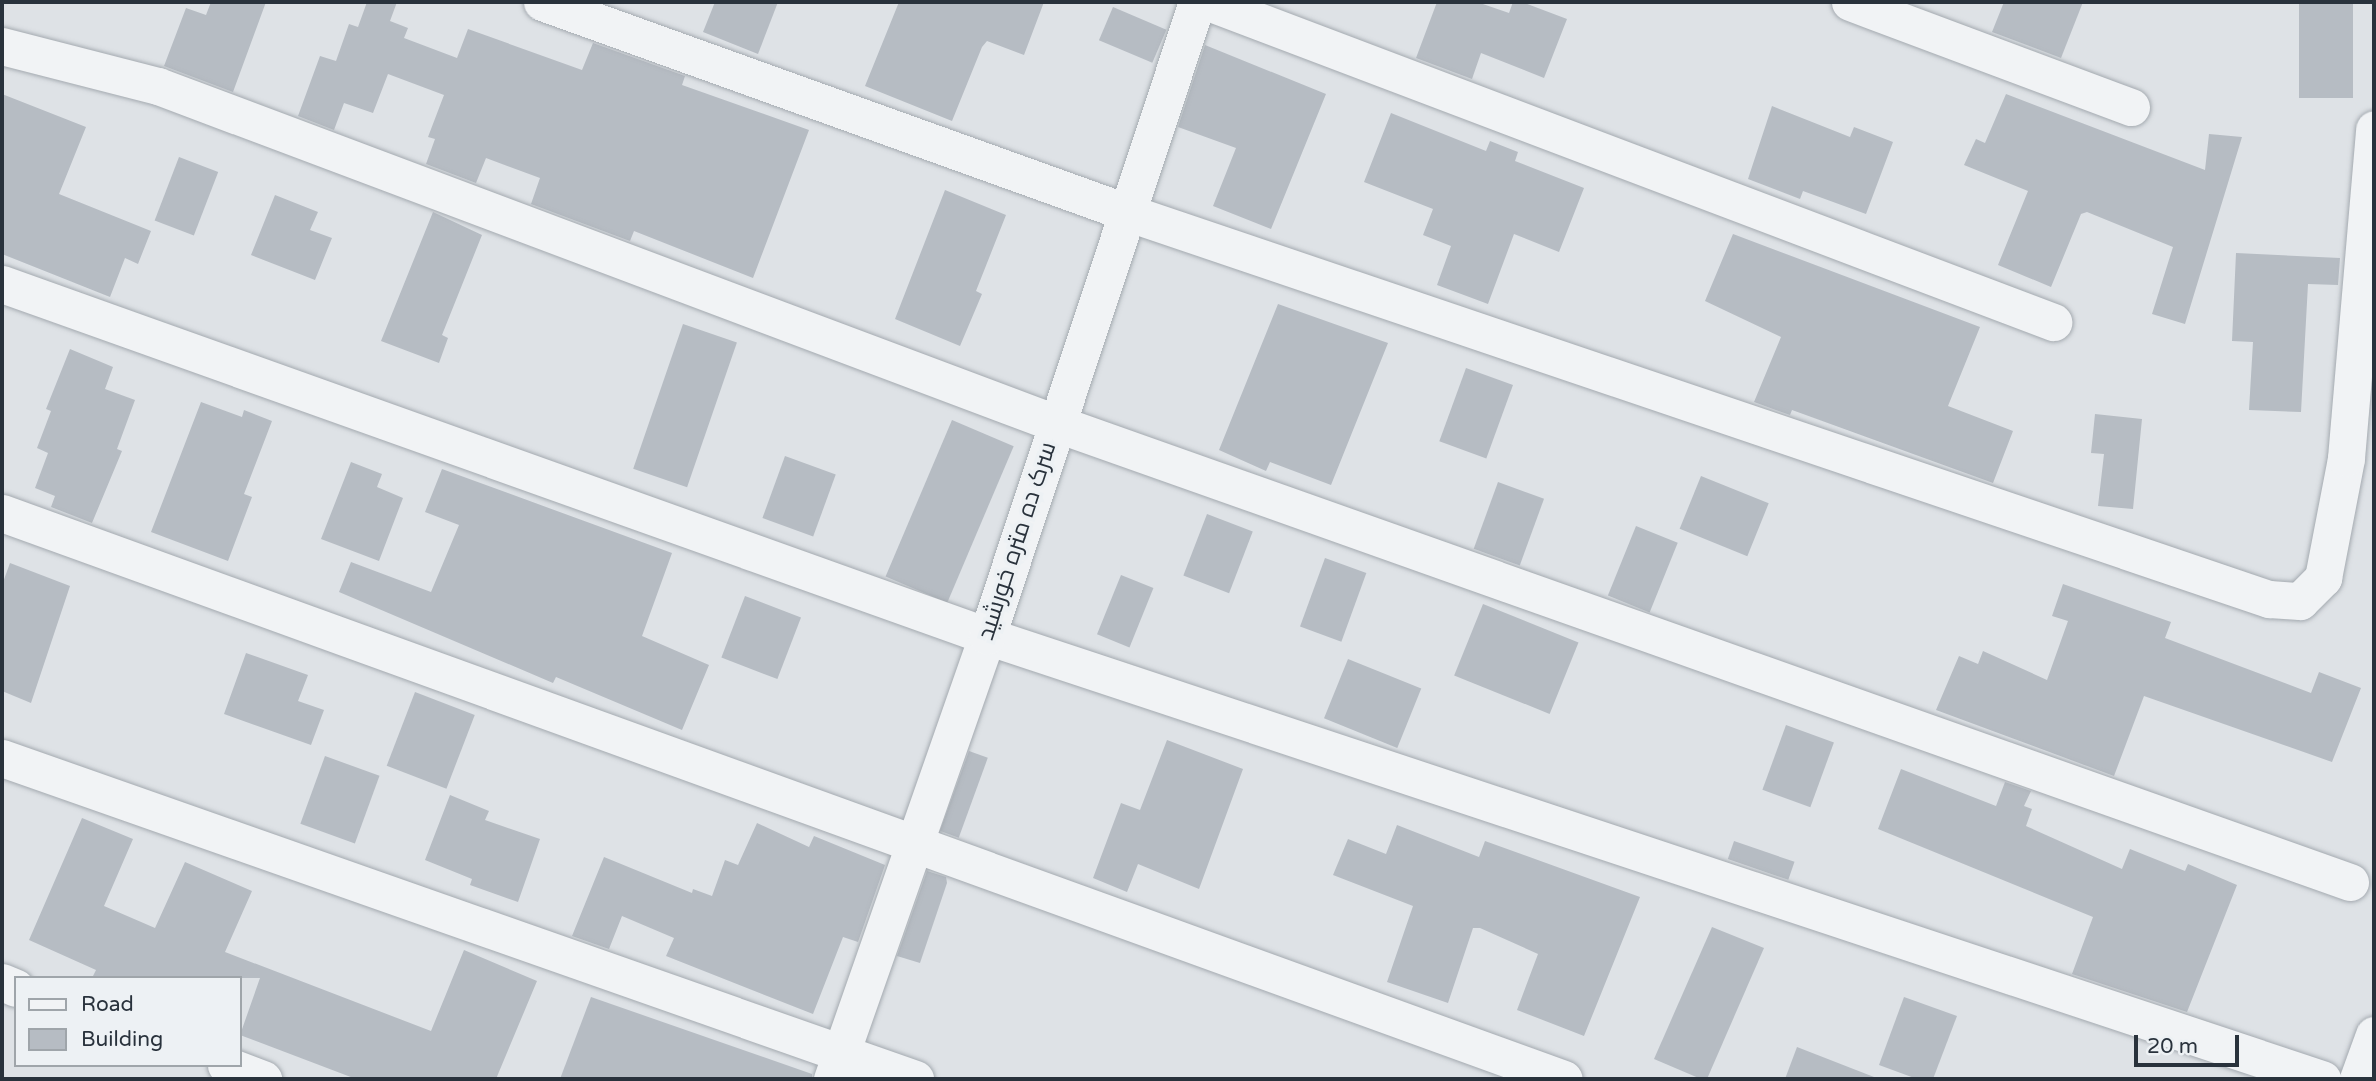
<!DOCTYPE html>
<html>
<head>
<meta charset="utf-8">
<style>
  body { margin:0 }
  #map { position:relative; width:2376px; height:1081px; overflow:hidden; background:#dee2e6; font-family:"Varela Round",Cairo,sans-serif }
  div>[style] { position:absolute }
  .building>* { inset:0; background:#b6bcc3; transform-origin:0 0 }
  .roads { filter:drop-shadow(0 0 2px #a4aab0) drop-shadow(0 0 2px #a4aab0) }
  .minor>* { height:37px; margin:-18.5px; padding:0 18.5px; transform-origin:18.5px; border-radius:18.5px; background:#f1f3f5 }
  span { translate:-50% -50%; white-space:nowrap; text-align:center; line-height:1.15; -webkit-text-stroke:7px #edf1f4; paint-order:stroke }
  .street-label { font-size:24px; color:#29323c }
  .frame { position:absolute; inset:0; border:4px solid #29323c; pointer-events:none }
  .legend { position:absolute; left:14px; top:976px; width:228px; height:91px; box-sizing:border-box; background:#edf1f4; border:2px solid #9fa5aa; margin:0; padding:9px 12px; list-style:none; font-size:21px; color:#29323c }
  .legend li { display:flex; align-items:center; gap:14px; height:35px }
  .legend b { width:35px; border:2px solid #9fa5aa }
  .scale { position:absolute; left:2134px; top:1035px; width:105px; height:32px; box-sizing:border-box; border:4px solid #29323c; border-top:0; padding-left:9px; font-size:21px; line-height:24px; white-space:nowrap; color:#29323c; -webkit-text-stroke:5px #edf1f4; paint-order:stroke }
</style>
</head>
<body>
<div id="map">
  <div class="building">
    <i style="clip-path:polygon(211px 2px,266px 2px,233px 92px,164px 66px,186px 8px,206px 15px)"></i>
    <i style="clip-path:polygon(367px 2px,397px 2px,390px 21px,408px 28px,404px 38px,457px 58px,468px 29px,582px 70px,593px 43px,685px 76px,682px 85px,809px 130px,753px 278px,634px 231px,630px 241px,531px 204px,540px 178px,486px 158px,476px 183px,426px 164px,435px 139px,428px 137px,444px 95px,388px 74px,373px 113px,344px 103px,334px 130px,298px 116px,320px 56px,336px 61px,349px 24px,358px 27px)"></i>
    <i style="clip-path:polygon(715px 2px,778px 2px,758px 54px,703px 32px)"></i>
    <i style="clip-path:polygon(899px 2px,1044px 2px,1024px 55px,987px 41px,982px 47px,952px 121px,865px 86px)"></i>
    <i style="clip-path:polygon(1437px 2px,1477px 2px,1509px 13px,1513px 2px,1522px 2px,1567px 19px,1544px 78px,1481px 53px,1472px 79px,1416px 58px)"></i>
    <i style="clip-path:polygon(2004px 2px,2083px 2px,2061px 58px,1992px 32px)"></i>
    <i style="left:2299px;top:2px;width:54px;height:96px"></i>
    <i style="left:1113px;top:7px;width:58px;height:36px;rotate:23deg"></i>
    <i style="clip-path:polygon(1205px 45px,1326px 94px,1271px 229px,1213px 206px,1236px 148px,1178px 127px)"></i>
    <i style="clip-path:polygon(2px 94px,86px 127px,59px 194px,151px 231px,138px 264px,125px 258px,110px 297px,2px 254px)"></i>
    <i style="clip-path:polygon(2006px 94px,2205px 170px,2209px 134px,2242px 137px,2185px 324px,2152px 314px,2173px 247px,2087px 212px,2081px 214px,2051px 287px,1998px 265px,2028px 191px,1964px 165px,1976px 139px,1985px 143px)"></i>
    <i style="clip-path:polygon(1772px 106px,1850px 137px,1854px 127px,1893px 142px,1866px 214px,1803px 191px,1800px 199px,1748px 179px)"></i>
    <i style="clip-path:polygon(1391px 113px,1486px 151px,1490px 141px,1518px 152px,1515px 161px,1584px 188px,1559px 252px,1514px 234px,1488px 304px,1437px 285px,1451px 246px,1423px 235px,1433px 209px,1364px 182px)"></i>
    <i style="left:179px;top:157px;width:42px;height:68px;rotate:21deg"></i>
    <i style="clip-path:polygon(945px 190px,1006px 215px,976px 291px,982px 294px,960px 346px,895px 319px)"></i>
    <i style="clip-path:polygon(275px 195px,318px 212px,310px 230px,332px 238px,315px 280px,251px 255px)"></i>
    <i style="clip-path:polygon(433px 212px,482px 235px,442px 335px,448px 338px,439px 363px,381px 341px)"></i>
    <i style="clip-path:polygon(1733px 234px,1980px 327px,1948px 406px,2013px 431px,1993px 483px,1792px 410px,1790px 415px,1754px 402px,1781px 337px,1705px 301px)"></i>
    <i style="clip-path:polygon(2236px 253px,2340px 258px,2338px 285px,2308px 284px,2301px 412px,2249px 410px,2253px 342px,2232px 341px)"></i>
    <i style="clip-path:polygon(1278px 304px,1388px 343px,1331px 485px,1270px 462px,1266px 471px,1219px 450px)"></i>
    <i style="left:683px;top:324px;width:57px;height:153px;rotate:19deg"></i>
    <i style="clip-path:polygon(70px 349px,113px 367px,105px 389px,135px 400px,117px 449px,122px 451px,92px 523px,51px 507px,55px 496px,35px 488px,48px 453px,37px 448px,51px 411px,46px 409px)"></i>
    <i style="left:1466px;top:368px;width:50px;height:78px;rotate:20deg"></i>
    <i style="clip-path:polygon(201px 402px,242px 417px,244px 410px,272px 421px,244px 494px,252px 497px,228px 561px,151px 532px)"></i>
    <i style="clip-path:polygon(2095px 414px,2142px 419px,2133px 509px,2098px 506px,2104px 454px,2091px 453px)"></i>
    <i style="left:952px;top:420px;width:67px;height:170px;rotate:23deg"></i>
    <i style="left:785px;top:456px;width:54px;height:66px;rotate:20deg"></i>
    <i style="clip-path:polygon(351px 462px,382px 474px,377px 487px,403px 498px,379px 561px,321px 539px)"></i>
    <i style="clip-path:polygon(442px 469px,672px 553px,642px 636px,709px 665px,682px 730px,556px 677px,553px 683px,339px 592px,351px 562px,431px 592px,459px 525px,425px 512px)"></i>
    <i style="left:1701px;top:476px;width:73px;height:57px;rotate:22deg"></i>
    <i style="left:1498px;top:482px;width:49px;height:71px;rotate:20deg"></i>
    <i style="left:1207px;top:514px;width:49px;height:66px;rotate:21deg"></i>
    <i style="left:1636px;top:526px;width:45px;height:75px;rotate:22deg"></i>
    <i style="left:1325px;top:558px;width:44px;height:73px;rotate:20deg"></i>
    <i style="clip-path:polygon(10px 563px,70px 586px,31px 703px,2px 691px,2px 585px)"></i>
    <i style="left:1121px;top:575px;width:35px;height:64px;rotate:22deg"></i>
    <i style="clip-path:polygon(2063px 584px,2171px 622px,2165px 638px,2311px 693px,2319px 672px,2361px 688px,2332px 762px,2144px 696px,2114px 776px,1936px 710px,1959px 656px,1978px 664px,1983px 651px,2047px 680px,2068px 621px,2052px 616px)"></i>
    <i style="left:745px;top:596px;width:60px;height:66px;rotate:21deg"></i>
    <i style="left:1483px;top:604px;width:103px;height:77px;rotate:22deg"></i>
    <i style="clip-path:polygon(246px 653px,308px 675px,298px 701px,324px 710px,311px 745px,224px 714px)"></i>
    <i style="left:1348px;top:659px;width:79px;height:64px;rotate:22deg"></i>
    <i style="left:415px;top:692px;width:64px;height:79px;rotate:21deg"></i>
    <i style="left:1786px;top:725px;width:51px;height:69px;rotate:20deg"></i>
    <i style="clip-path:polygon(1167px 740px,1243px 769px,1199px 889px,1138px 864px,1127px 892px,1093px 878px,1121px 803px,1140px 810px)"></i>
    <i style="left:969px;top:751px;width:20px;height:85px;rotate:20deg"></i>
    <i style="left:325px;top:756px;width:58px;height:72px;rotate:20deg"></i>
    <i style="clip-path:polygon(1901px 769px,1996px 806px,2005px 782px,2031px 791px,2024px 806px,2032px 809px,2026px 826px,2122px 869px,2130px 849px,2185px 871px,2188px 864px,2237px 885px,2187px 1012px,2072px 974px,2093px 917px,1878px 829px)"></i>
    <i style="clip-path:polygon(450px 795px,489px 811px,485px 820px,540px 839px,518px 902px,470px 885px,472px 879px,425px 860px)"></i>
    <i style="clip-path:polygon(82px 818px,133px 839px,104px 906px,155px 928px,185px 862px,252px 891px,225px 952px,431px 1031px,464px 950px,537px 981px,496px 1079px,356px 1079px,240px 1035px,260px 978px,92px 978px,96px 970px,29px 940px)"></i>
    <i style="clip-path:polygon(757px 823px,809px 847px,814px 836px,885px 865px,858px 942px,843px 937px,813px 1014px,666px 956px,674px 938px,622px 916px,609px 949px,572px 936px,604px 857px,692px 893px,693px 889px,712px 896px,725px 860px,738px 865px)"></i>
    <i style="clip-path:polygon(1397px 825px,1479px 857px,1485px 841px,1640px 897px,1584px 1036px,1517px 1010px,1538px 954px,1480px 928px,1473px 928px,1448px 1003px,1387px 982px,1413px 906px,1333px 875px,1348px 839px,1386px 854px)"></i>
    <i style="left:1734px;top:841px;width:64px;height:19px;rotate:19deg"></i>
    <i style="clip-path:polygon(927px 871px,946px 877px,947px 883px,920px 963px,897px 956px)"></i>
    <i style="clip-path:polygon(1712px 927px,1764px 948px,1707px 1079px,1701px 1079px,1654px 1059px)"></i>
    <i style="clip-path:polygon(591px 997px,812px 1074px,812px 1079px,560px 1079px)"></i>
    <i style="clip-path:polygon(1904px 997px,1957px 1016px,1933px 1079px,1917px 1079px,1879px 1065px)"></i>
    <i style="clip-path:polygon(1797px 1047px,1874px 1077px,1874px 1079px,1785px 1079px)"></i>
  </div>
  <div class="roads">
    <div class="minor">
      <i style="left:542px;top:2px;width:621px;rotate:19.78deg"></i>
      <i style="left:1126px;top:212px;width:1207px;rotate:18.71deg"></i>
      <i style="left:2269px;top:599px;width:31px;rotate:4deg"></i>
      <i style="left:2300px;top:601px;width:33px;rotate:-45deg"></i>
      <i style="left:2323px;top:578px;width:122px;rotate:-79.1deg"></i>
      <i style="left:2346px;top:458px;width:330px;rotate:-85.1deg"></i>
      <i style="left:1208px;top:2px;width:904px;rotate:20.74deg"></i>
      <i style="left:1850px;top:2px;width:300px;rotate:20.5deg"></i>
      <i style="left:2px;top:46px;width:161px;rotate:14.4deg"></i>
      <i style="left:158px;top:86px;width:958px;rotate:20.59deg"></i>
      <i style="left:1055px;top:423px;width:1374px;rotate:19.52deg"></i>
      <i style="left:2px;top:284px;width:1046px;rotate:19.66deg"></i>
      <i style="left:987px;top:636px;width:1407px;rotate:18.36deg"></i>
      <i style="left:2px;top:513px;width:1661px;rotate:19.92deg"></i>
      <i style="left:2px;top:758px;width:968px;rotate:19.37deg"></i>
      <i style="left:2px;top:982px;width:15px;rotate:23deg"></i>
      <i style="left:226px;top:1065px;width:40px;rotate:21deg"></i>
      <i style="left:832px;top:1079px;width:469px;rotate:-70.7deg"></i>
      <i style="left:987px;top:636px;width:668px;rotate:-71.67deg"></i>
      <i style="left:2358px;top:1079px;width:47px;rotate:-70deg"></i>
    </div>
  </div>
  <div class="street-label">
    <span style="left:1017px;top:541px;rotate:-72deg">سرک ده متره خورشید</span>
  </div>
  <div class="frame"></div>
  <ul class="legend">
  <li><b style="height:9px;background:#f1f3f5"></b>Road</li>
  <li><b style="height:19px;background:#b6bcc3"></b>Building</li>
  </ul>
  <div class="scale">20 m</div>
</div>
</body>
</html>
